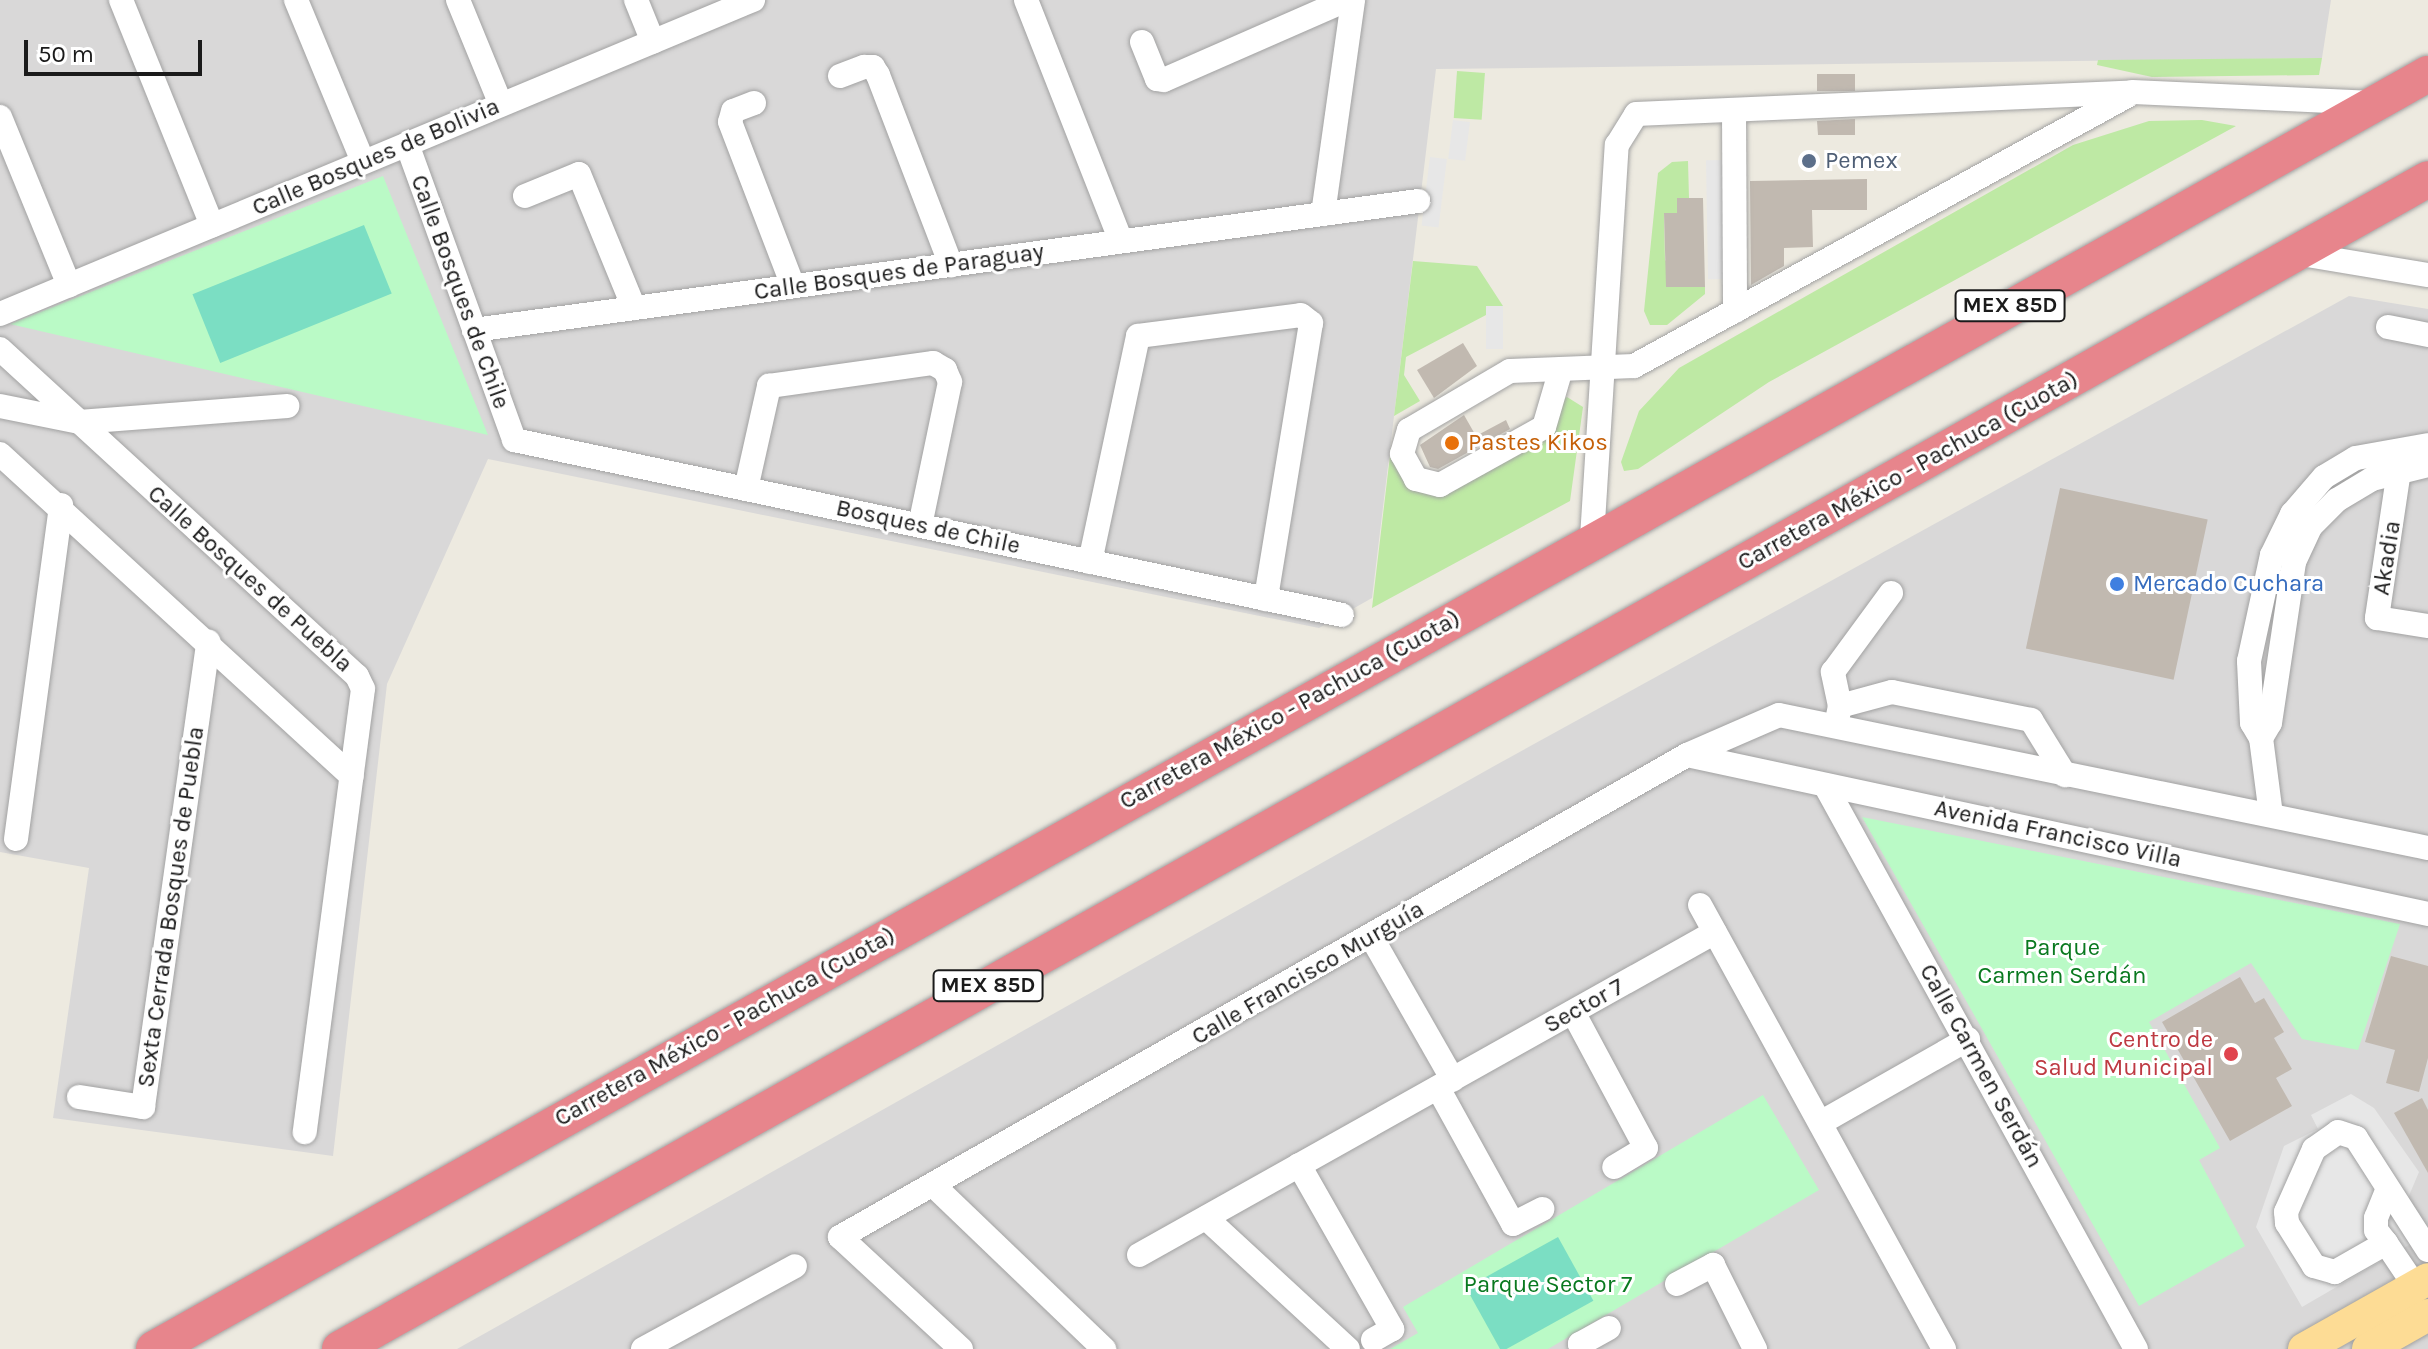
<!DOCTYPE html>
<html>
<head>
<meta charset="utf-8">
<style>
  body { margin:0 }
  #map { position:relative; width:2428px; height:1349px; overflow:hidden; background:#edeae0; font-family:Karla,sans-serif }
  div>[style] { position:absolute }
  .residential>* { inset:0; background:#d9d8d8 }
  .grass>* { inset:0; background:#bee9a4; transform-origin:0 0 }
  .park>* { inset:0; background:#bafac6 }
  .pitch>* { inset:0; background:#7bdec3; transform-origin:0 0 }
  .parking>* { inset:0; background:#e7e7e7; transform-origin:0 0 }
  .building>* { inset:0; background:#c1b9b0; transform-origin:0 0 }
  .roads { filter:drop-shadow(0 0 2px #a2a2a2) drop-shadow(0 0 2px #a2a2a2) }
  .minor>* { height:24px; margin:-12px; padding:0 12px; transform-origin:12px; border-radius:12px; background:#fff }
  .major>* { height:32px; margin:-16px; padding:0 16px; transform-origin:16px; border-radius:16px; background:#fddc95 }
  .highway>* { height:36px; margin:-18px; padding:0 18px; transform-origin:18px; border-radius:18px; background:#e7858c }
  .dots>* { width:22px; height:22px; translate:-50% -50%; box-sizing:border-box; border:4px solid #fff; border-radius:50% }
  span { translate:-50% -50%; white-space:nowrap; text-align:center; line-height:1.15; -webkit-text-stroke:6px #fff; paint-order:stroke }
  .shield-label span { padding:2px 6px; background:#fff; border:2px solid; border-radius:6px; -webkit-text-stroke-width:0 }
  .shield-label { font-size:22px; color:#1b1b1b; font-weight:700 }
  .street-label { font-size:24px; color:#1b1b1b }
  .service-label { font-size:24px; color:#4e5e75 }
  .left { translate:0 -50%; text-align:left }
  .food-label { font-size:24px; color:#c56008 }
  .shop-label { font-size:24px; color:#366cbe }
  .park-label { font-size:24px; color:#09791f }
  .health-label { font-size:24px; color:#be3a42 }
  .right { translate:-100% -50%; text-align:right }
  .scale { position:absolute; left:24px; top:40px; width:178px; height:36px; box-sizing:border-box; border:4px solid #1b1b1b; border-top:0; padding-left:10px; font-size:24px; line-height:28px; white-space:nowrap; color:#1b1b1b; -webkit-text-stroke:6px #fff; paint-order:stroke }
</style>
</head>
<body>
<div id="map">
  <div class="residential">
    <i style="clip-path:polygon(0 0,2331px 0,2322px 58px,1436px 69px,1372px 598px,1319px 628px,488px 459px,387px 684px,333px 1156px,53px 1118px,89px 868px,0 852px)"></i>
    <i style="clip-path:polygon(2349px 296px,2428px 309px,2428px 1349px,457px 1349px,1496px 765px)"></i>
  </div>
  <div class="grass">
    <i style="clip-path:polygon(2322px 58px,2319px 75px,2152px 77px,2097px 65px,2098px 60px)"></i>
    <i style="left:1457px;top:71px;width:28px;height:47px;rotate:4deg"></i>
    <i style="clip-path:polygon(2202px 120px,2236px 126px,1769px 382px,1638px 469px,1624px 471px,1621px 462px,1639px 411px,1679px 368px,2073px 145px,2149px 121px)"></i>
    <i style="clip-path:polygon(1688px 161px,1689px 198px,1677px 198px,1677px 213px,1664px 214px,1665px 260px,1691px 287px,1705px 287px,1705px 294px,1667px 325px,1650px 325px,1644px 311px,1658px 173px,1672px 162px)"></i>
    <i style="clip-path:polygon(1413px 261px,1477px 266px,1503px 306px,1486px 307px,1486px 315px,1406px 357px,1404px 375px,1420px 401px,1394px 416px)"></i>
    <i style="clip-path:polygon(1567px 397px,1583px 407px,1570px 501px,1372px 608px,1391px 447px,1413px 484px,1428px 493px)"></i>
  </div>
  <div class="park">
    <i style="clip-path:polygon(383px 176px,488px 435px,10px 324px)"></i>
    <i style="clip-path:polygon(1862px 817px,2400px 924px,2358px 1050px,2302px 1039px,2251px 963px,2149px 1022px,2220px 1148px,2199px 1160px,2245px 1246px,2139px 1306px)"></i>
    <i style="clip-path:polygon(1763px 1095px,1819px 1190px,1548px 1349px,1390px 1349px,1418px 1333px,1403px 1307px)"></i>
  </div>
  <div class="pitch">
    <i style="left:364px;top:225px;width:74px;height:185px;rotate:68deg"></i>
    <i style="left:1558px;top:1237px;width:73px;height:105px;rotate:61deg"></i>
  </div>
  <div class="parking">
    <i style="left:1453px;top:120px;width:17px;height:39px;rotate:7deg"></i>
    <i style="left:1430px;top:157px;width:17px;height:69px;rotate:7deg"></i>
    <i style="left:1725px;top:160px;width:119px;height:19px;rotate:89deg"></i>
    <i style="left:1486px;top:306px;width:17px;height:43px"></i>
    <i style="clip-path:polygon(2351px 1094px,2374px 1108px,2419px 1172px,2408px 1198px,2428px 1234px,2302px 1307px,2256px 1227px,2284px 1146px,2318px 1129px,2311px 1115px)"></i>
  </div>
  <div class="building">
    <i style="left:1817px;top:74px;width:38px;height:17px"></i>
    <i style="clip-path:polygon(1855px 119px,1855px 135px,1818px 135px,1817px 121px)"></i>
    <i style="clip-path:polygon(1867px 179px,1867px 210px,1812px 210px,1813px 247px,1784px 248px,1784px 266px,1751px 285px,1750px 181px)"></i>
    <i style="clip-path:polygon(1677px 198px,1703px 198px,1705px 287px,1666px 287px,1664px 213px,1677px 213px)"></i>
    <i style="clip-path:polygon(1463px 343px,1477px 366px,1434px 398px,1417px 370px)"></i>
    <i style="clip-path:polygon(1464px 415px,1476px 436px,1506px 420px,1510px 429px,1438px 469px,1430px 467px,1420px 445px)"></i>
    <i style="left:2060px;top:488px;width:151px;height:164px;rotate:12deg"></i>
    <i style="clip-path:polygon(2391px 956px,2428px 966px,2428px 1058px,2419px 1092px,2386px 1083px,2395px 1050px,2365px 1042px)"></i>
    <i style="clip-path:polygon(2240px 977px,2255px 1003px,2264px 998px,2284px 1032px,2274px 1038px,2292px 1069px,2276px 1078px,2292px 1106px,2230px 1141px,2162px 1022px)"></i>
    <i style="clip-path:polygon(2422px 1098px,2428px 1110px,2428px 1173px,2394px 1113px)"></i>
  </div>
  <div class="roads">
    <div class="minor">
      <i style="left:121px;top:0;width:243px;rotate:68deg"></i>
      <i style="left:296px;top:0;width:175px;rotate:67.5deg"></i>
      <i style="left:458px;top:0;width:113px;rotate:67.7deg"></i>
      <i style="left:636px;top:0;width:45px;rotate:68deg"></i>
      <i style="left:1026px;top:0;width:259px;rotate:68.5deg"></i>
      <i style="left:1142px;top:42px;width:40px;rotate:68deg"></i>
      <i style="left:1157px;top:79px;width:7px;rotate:8deg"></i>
      <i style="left:1164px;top:80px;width:199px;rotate:-23.7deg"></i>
      <i style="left:840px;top:76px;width:26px;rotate:-21deg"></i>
      <i style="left:864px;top:67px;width:9px"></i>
      <i style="left:873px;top:67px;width:9px;rotate:58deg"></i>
      <i style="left:878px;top:75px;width:204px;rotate:69deg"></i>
      <i style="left:754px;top:103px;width:22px;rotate:159deg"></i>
      <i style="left:733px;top:111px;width:11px;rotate:105deg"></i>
      <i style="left:730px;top:122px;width:176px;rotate:69deg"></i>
      <i style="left:1734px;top:110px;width:201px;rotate:89.7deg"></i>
      <i style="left:0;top:117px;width:182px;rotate:67.7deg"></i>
      <i style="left:407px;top:144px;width:315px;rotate:70.1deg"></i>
      <i style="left:514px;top:440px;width:846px;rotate:11.93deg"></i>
      <i style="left:525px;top:196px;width:58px;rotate:-22.2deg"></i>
      <i style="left:579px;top:174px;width:145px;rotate:67.7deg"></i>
      <i style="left:1323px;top:214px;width:216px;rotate:-82deg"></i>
      <i style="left:2295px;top:253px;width:135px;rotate:9.4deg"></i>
      <i style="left:0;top:314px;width:816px;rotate:-22.64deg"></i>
      <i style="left:2388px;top:327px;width:41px;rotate:11.3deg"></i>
      <i style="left:474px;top:330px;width:953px;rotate:-7.78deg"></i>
      <i style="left:0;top:349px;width:484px;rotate:42.5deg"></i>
      <i style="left:357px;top:676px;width:14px;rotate:65deg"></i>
      <i style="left:363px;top:689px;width:447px;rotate:97.5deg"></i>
      <i style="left:1561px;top:369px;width:60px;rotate:106.3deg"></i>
      <i style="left:1544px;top:427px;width:119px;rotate:150.9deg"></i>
      <i style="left:1440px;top:485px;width:25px;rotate:-166deg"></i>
      <i style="left:1416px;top:479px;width:29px;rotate:-119deg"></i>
      <i style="left:1402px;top:454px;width:25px;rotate:-74deg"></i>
      <i style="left:1409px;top:430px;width:117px;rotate:-30.3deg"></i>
      <i style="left:1510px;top:371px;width:124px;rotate:-2.3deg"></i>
      <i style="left:1634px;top:366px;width:562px;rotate:-28.71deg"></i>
      <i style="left:0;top:406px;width:81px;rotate:11.4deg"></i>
      <i style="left:79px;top:422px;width:209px;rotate:-4.4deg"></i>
      <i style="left:0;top:454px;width:477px;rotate:42.5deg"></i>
      <i style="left:2401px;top:457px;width:163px;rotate:98.5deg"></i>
      <i style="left:2377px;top:618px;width:52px;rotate:8.9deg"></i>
      <i style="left:746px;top:489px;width:106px;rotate:-77.4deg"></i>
      <i style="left:769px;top:386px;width:166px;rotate:-8deg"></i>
      <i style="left:933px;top:363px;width:14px;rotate:30deg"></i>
      <i style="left:945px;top:370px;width:13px;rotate:67deg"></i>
      <i style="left:950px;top:382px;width:146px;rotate:101.8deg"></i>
      <i style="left:1592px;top:538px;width:394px;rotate:-86.4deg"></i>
      <i style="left:1617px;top:145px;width:36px;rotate:-58deg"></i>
      <i style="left:1636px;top:114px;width:496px;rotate:-2.5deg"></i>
      <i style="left:2132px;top:92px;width:242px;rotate:2.6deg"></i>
      <i style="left:1090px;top:562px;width:231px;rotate:-78deg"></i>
      <i style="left:1138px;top:336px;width:164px;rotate:-7.3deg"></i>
      <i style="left:1301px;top:315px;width:13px;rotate:39deg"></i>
      <i style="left:1311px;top:323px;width:280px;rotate:99.3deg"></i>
      <i style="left:1840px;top:706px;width:54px;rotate:-15.1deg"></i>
      <i style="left:1892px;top:692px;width:142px;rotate:11.4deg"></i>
      <i style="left:2031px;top:720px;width:65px;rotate:58.3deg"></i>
      <i style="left:1837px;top:721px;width:15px;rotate:-79deg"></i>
      <i style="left:1840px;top:706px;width:35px;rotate:-102deg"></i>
      <i style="left:1833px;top:672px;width:98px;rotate:-53.7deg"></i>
      <i style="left:2261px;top:738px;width:17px;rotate:-59deg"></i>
      <i style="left:2270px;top:723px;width:163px;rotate:-81.5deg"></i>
      <i style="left:2294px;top:562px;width:40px;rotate:-65deg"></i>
      <i style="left:2311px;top:526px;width:37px;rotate:-45deg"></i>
      <i style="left:2337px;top:500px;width:41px;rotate:-31deg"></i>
      <i style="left:2372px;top:479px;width:58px;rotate:-14deg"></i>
      <i style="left:1687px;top:755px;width:758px;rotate:12.11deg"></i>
      <i style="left:1825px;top:785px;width:644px;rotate:61.13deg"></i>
      <i style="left:2271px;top:815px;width:78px;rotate:-97.4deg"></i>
      <i style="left:2261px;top:738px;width:17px;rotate:-121deg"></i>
      <i style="left:2252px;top:723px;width:62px;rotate:-92.8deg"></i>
      <i style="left:2249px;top:661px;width:108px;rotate:-77.8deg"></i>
      <i style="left:2272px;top:555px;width:46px;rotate:-64deg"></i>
      <i style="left:2292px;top:514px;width:49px;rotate:-49.1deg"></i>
      <i style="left:2324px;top:477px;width:37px;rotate:-31deg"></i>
      <i style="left:2356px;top:458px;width:73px;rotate:-10.2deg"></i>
      <i style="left:16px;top:839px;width:337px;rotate:-82.3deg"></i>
      <i style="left:1700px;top:905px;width:507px;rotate:61.21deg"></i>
      <i style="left:1372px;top:938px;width:163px;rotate:60.3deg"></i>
      <i style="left:1573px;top:1012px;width:154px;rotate:61.8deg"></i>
      <i style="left:1646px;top:1148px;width:37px;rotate:149deg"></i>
      <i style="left:1438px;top:1088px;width:155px;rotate:61.1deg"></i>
      <i style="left:1513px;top:1224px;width:33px;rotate:-27deg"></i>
      <i style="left:79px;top:1097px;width:65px;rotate:8.9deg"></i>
      <i style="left:143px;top:1107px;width:470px;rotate:-82deg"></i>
      <i style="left:1822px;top:1122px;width:168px;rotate:-29.6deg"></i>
      <i style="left:1299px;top:1165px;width:189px;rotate:60.4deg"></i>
      <i style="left:1392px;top:1329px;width:22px;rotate:150deg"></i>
      <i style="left:934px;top:1186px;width:236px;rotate:43.8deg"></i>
      <i style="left:1206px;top:1218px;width:193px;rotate:42.7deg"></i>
      <i style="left:2386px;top:1243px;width:16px;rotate:-128deg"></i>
      <i style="left:2376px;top:1230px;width:12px;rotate:-90deg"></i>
      <i style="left:2376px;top:1218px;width:31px;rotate:-68deg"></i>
      <i style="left:1139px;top:1255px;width:660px;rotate:-29.28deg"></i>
      <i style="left:1677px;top:1284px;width:41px;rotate:-27.8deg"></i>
      <i style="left:1713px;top:1265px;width:94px;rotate:63.4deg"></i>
      <i style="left:2415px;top:1286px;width:52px;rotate:-124deg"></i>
      <i style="left:2386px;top:1243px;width:59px;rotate:150.4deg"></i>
      <i style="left:2335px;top:1272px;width:22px;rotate:-164deg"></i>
      <i style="left:2314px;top:1266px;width:51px;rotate:-122.1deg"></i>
      <i style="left:2287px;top:1223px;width:11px;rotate:-95deg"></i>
      <i style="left:2286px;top:1212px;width:69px;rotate:-66deg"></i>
      <i style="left:2314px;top:1149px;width:29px;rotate:-35deg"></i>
      <i style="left:2338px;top:1132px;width:19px;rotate:18deg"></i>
      <i style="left:2356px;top:1138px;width:133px;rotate:57.3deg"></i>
      <i style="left:643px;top:1349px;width:173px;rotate:-28.6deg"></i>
      <i style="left:961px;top:1349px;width:165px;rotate:-137.2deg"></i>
      <i style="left:840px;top:1237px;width:975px;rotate:-29.64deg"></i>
      <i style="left:1687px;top:755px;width:100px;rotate:-23.5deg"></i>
      <i style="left:1779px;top:715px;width:662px;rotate:11.58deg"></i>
      <i style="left:1583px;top:1349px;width:6px;rotate:-121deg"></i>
      <i style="left:1580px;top:1344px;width:33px;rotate:-29deg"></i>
    </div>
    <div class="major">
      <i style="left:2304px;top:1349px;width:142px;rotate:-29.4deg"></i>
      <i style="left:2368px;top:1349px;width:69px;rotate:-29.5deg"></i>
    </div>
    <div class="highway">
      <i style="left:154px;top:1349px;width:2607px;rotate:-29.28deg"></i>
      <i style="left:340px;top:1349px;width:2393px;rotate:-29.26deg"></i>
    </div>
  </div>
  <div class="dots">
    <i style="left:1809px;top:161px;background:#5c6f8a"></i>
    <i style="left:1452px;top:443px;background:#e8710a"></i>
    <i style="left:2117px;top:584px;background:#3f7fe0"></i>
    <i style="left:2231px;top:1054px;background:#e0444e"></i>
  </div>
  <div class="shield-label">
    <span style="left:2010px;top:306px">MEX 85D</span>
    <span style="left:988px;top:986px">MEX 85D</span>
  </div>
  <div class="street-label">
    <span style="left:376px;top:157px;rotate:-23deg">Calle Bosques de Bolivia</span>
    <span style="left:899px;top:272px;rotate:-8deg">Calle Bosques de Paraguay</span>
    <span style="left:460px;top:292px;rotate:70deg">Calle Bosques de Chile</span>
    <span style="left:1908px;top:471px;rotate:-29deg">Carretera México - Pachuca (Cuota)</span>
    <span style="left:928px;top:527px;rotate:12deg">Bosques de Chile</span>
    <span style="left:2387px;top:558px;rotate:-81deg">Akadia</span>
    <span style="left:250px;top:579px;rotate:42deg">Calle Bosques de Puebla</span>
    <span style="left:1290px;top:710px;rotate:-29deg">Carretera México - Pachuca (Cuota)</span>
    <span style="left:2058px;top:834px;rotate:12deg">Avenida Francisco Villa</span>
    <span style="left:171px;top:907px;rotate:-82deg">Sexta Cerrada Bosques de Puebla</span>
    <span style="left:1308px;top:973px;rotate:-30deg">Calle Francisco Murguía</span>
    <span style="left:1584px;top:1006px;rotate:-29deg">Sector 7</span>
    <span style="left:725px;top:1027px;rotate:-29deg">Carretera México - Pachuca (Cuota)</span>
    <span style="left:1981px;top:1066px;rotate:61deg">Calle Carmen Serdán</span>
  </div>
  <div class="service-label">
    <span class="left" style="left:1825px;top:161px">Pemex</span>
  </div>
  <div class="food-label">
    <span class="left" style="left:1468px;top:443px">Pastes Kikos</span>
  </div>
  <div class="shop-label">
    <span class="left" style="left:2133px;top:584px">Mercado Cuchara</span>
  </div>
  <div class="park-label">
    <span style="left:2062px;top:962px">Parque<br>Carmen Serdán</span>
    <span style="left:1548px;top:1285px">Parque Sector 7</span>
  </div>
  <div class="health-label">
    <span class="right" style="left:2213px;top:1054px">Centro de<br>Salud Municipal</span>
  </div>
  <div class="scale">50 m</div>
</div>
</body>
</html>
